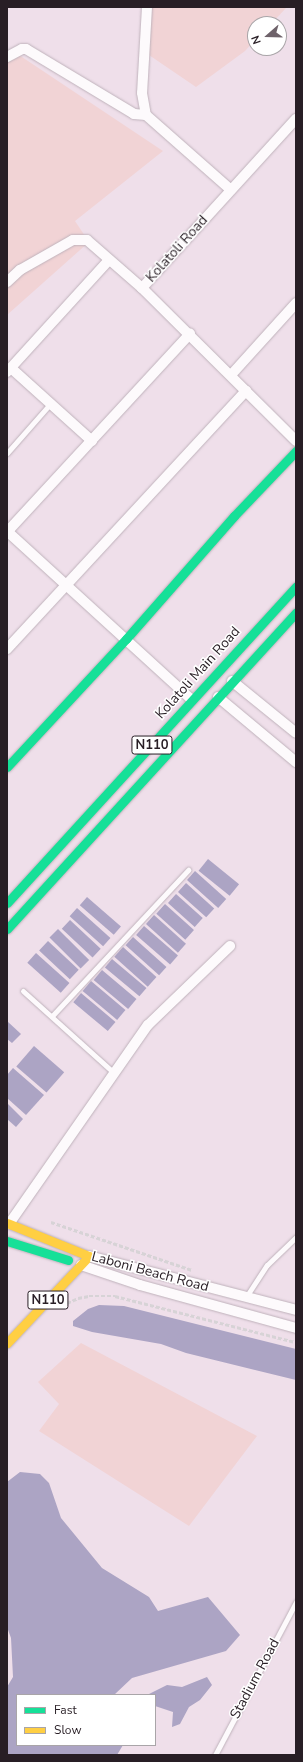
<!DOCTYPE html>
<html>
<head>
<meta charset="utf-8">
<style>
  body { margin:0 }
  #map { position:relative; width:303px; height:1762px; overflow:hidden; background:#efdfea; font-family:"Nunito Sans",sans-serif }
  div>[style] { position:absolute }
  .green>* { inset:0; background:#f1d3d5 }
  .water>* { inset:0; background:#aca4c4; transform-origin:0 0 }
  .path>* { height:2.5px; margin-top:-1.25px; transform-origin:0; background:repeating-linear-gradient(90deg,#d7d3d6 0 4px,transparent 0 6px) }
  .roads { filter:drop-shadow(0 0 1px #bfb2bb) drop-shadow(0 0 1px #bfb2bb) }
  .lane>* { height:5px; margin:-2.5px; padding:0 2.5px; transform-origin:2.5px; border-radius:2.5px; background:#fdfafc }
  .street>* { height:10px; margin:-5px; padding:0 5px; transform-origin:5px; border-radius:5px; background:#fdfafc }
  .fast>* { height:9px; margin:-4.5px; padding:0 4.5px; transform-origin:4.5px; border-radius:4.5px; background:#16e098 }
  .slow>* { height:9px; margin:-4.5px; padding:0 4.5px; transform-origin:4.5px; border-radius:4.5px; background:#ffcf43 }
  span { translate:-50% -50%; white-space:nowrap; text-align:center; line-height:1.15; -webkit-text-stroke:3px #fff; paint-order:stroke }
  .shield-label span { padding:1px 3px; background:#fff; border:1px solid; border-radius:3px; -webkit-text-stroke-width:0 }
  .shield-label { font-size:13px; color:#281e25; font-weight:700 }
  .street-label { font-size:14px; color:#281e25 }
  .frame { position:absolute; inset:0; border:8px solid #281e25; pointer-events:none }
  .legend { position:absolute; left:16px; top:1694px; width:140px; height:52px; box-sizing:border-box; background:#fff; border:1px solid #a9a5a8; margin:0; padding:5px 7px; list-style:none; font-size:12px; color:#281e25 }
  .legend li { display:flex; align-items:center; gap:8px; height:20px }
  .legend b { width:20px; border:1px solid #a9a5a8 }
  .north { position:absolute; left:247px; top:16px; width:40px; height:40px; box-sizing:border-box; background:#fff; border:1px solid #a9a5a8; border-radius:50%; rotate:250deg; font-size:11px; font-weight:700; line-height:16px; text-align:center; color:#281e25 }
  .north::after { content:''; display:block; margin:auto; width:14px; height:18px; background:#6e626a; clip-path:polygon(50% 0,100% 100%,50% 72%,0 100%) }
</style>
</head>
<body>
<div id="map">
  <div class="green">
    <i style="clip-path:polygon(149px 7px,287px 7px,271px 24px,255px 24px,255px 40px,245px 51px,196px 87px,146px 53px)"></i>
    <i style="clip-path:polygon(7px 54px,19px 55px,163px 151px,75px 221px,89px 242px,7px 315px)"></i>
    <i style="clip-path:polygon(81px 1343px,257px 1436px,189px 1526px,39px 1431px,59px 1404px,38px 1382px)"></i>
  </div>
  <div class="water">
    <i style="left:208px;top:859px;width:40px;height:15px;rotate:39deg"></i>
    <i style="left:195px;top:871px;width:42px;height:12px;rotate:42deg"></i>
    <i style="left:186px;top:883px;width:38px;height:12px;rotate:42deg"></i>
    <i style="left:176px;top:894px;width:36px;height:12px;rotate:42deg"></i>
    <i style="left:87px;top:897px;width:45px;height:11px;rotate:41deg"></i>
    <i style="left:165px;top:904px;width:39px;height:13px;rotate:42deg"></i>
    <i style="left:77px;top:908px;width:45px;height:11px;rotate:42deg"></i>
    <i style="left:154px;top:915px;width:43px;height:12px;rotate:42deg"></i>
    <i style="left:70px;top:920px;width:42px;height:12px;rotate:43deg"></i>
    <i style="left:144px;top:926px;width:45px;height:12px;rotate:41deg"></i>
    <i style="left:58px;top:929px;width:44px;height:12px;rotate:45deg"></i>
    <i style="left:133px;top:937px;width:45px;height:11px;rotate:42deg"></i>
    <i style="left:48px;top:941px;width:42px;height:13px;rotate:43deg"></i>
    <i style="left:123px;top:947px;width:45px;height:13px;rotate:42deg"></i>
    <i style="left:36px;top:953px;width:45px;height:13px;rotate:42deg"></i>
    <i style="left:112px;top:959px;width:45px;height:11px;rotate:40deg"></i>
    <i style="left:102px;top:970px;width:45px;height:13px;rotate:40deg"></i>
    <i style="left:91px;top:981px;width:45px;height:13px;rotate:40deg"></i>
    <i style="left:81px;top:993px;width:45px;height:12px;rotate:40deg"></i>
    <i style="clip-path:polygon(7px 1021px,21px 1034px,12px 1043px,7px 1039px)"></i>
    <i style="left:34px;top:1046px;width:40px;height:27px;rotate:41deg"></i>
    <i style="clip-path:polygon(13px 1068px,44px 1095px,26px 1115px,7px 1098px,7px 1075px)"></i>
    <i style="clip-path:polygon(7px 1103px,23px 1119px,16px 1127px,7px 1119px)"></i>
    <i style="clip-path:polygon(99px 1305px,124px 1306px,296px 1349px,296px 1380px,186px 1353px,161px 1344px,92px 1332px,73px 1326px,73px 1321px,88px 1309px)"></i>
    <i style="clip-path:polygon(20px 1472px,40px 1474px,49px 1483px,61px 1518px,102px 1568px,149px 1597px,158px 1611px,208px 1597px,240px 1635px,226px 1651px,132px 1678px,114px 1695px,17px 1695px,17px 1745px,123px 1745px,117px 1755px,7px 1755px,7px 1687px,13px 1677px,11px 1638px,7px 1627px,7px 1482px)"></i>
    <i style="clip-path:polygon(207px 1677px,212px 1685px,200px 1700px,189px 1707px,180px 1724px,172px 1727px,173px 1712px,155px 1706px,155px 1695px,147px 1695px,167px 1685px,182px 1687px)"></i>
  </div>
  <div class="path">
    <i style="left:51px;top:1222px;width:149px;rotate:18.8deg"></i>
    <i style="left:67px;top:1303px;width:12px;rotate:-24deg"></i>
    <i style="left:78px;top:1298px;width:11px;rotate:-10deg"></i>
    <i style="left:89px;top:1296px;width:26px"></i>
    <i style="left:115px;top:1296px;width:187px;rotate:14.3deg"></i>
  </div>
  <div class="roads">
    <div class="lane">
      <i style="left:7px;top:453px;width:65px;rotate:-48.7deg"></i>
      <i style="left:23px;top:991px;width:122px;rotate:42deg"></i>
      <i style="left:52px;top:1016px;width:200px;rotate:-47deg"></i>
      <i style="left:246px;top:1297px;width:38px;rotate:-57deg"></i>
      <i style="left:267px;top:1265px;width:40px;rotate:-44deg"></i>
      <i style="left:215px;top:1755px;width:173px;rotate:-62.1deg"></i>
    </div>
    <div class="street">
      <i style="left:147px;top:7px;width:86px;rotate:93.3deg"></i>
      <i style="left:142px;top:93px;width:22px;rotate:80deg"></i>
      <i style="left:146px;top:115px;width:113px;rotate:41.4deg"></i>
      <i style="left:7px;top:57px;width:17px;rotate:-28deg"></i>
      <i style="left:22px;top:49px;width:4px"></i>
      <i style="left:26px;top:49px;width:126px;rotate:31deg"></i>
      <i style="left:134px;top:114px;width:12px;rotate:5deg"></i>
      <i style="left:7px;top:282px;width:18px;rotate:-43deg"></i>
      <i style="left:20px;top:270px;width:61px;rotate:-29.5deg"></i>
      <i style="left:73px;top:240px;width:14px"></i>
      <i style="left:87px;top:240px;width:73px;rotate:41.1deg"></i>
      <i style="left:142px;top:288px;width:217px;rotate:44.8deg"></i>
      <i style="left:142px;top:288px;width:229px;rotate:-47.7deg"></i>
      <i style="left:11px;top:368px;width:109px;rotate:42deg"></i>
      <i style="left:7px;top:372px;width:151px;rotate:-47.7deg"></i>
      <i style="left:231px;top:375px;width:97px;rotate:-47.9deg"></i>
      <i style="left:7px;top:532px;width:270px;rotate:-47.3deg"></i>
      <i style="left:8px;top:532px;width:249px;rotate:42.4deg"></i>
      <i style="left:7px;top:649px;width:352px;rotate:-47.2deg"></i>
      <i style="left:232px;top:681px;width:82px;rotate:39.1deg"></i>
      <i style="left:218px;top:697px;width:102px;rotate:39.8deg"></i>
      <i style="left:9px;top:1224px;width:243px;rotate:-55.1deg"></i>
      <i style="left:148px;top:1025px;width:114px;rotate:-43.9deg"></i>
      <i style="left:89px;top:1256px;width:214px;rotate:14.6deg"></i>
      <i style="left:81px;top:1265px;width:62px;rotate:18.7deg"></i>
      <i style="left:140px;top:1285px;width:162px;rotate:15.4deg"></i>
    </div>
    <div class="fast">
      <i style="left:7px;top:767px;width:175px;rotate:-47.1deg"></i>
      <i style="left:126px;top:639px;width:164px;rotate:-48.7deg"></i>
      <i style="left:234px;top:516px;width:90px;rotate:-46.4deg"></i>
      <i style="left:7px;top:903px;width:429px;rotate:-47.6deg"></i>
      <i style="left:7px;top:929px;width:429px;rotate:-47.6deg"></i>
      <i style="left:7px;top:1241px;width:64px;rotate:17.3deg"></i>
    </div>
    <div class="slow">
      <i style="left:7px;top:1223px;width:88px;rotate:21.9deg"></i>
      <i style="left:89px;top:1256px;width:120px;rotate:133.3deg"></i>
    </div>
  </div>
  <div class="shield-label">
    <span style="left:152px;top:745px">N110</span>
    <span style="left:48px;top:1300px">N110</span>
  </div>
  <div class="street-label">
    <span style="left:177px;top:249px;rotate:-48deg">Kolatoli Road</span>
    <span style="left:198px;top:673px;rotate:-48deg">Kolatoli Main Road</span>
    <span style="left:150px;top:1272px;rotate:15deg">Laboni Beach Road</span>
    <span style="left:255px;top:1679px;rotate:-62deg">Stadium Road</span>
  </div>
  <div class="frame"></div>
  <ul class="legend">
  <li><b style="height:5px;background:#16e098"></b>Fast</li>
  <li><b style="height:5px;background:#ffcf43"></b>Slow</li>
  </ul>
  <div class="north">N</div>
</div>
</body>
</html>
